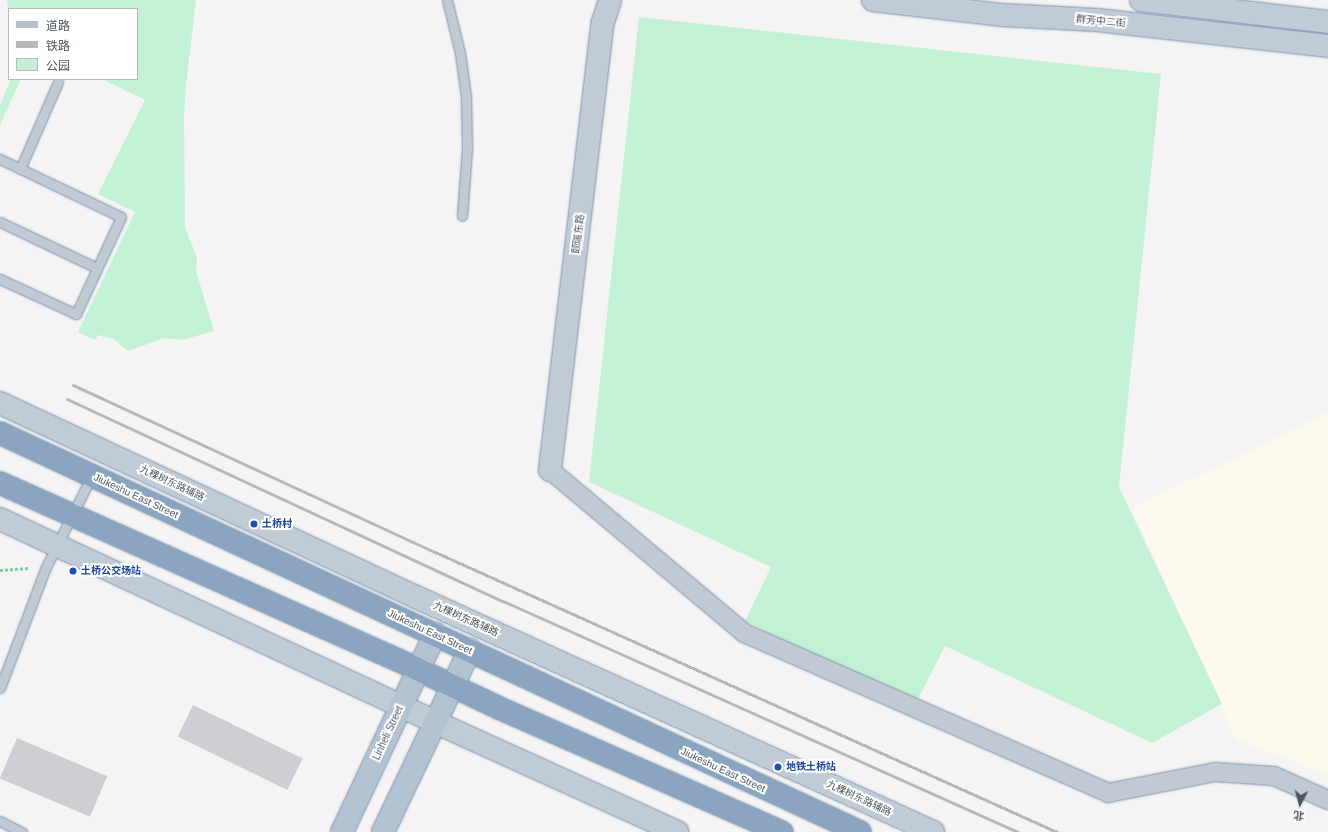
<!DOCTYPE html>
<html>
<head>
<meta charset="utf-8">
<style>
  body { margin:0 }
  #map { position:relative; width:1328px; height:832px; overflow:hidden; background:#f5f3f3; font-family:Helvetica,"Noto Sans SC",sans-serif }
  div>[style] { position:absolute }
  .commercial>* { inset:0; background:#fdf9ef }
  .green>* { inset:0; background:#c3f1d5 }
  .building>* { inset:0; background:#cdcfd5; transform-origin:0 0 }
  .path>* { height:2.5px; margin-top:-1.25px; transform-origin:0; background:repeating-linear-gradient(90deg,#7ad0a6 0 3px,transparent 0 5px) }
  .roads { filter:drop-shadow(0 0 1px #7690ad) drop-shadow(0 0 1px #7690ad) }
  .lane>* { height:9px; margin:-4.5px; padding:0 4.5px; transform-origin:4.5px; border-radius:4.5px; background:#c1cad2 }
  .street>* { height:18px; margin:-9px; padding:0 9px; transform-origin:9px; border-radius:9px; background:#c1cad2 }
  .secondary>* { height:22px; margin:-11px; padding:0 11px; transform-origin:11px; border-radius:11px; background:#c1cbd6 }
  .primary>* { height:22px; margin:-11px; padding:0 11px; transform-origin:11px; border-radius:11px; background:#b3c2d1 }
  .highway>* { height:22px; margin:-11px; padding:0 11px; transform-origin:11px; border-radius:11px; background:#8ba5c1 }
  .rail>* { height:3px; margin:-1.5px; padding:0 1.5px; transform-origin:1.5px; border-radius:1.5px; background:#b5b8bd }
  .dots>* { width:11px; height:11px; translate:-50% -50%; box-sizing:border-box; border:2px solid #fff; border-radius:50% }
  span { translate:-50% -50%; white-space:nowrap; text-align:center; line-height:1.15; -webkit-text-stroke:4px #fff; paint-order:stroke }
  .street-label { font-size:10px; color:#4a5661 }
  .transit-label { font-size:10px; color:#164399; font-weight:700 }
  .left { translate:0 -50%; text-align:left }
  .legend { position:absolute; left:8px; top:8px; width:130px; height:72px; box-sizing:border-box; background:#fff; border:1px solid #b7bbc0; margin:0; padding:5px 7px; list-style:none; font-size:12px; color:#4a5661 }
  .legend li { display:flex; align-items:center; gap:8px; height:20px }
  .legend b { width:20px; border:1px solid #b7bbc0 }
  .north { position:absolute; left:1280px; top:784px; width:40px; height:40px; -webkit-text-stroke:3px #fff; paint-order:stroke; rotate:186deg; font-size:11px; font-weight:700; line-height:16px; text-align:center; color:#4a5661 }
  .north::after { content:''; display:block; margin:auto; width:14px; height:18px; background:#4a5661; clip-path:polygon(50% 0,100% 100%,50% 72%,0 100%) }
</style>
</head>
<body>
<div id="map">
  <div class="commercial">
    <i style="clip-path:polygon(1328px 413px,1328px 775px,1235px 739px,1132px 508px)"></i>
  </div>
  <div class="green">
    <i style="clip-path:polygon(7px 0,196px 0,186px 85px,184px 117px,185px 227px,197px 258px,196px 271px,214px 331px,182px 340px,164px 338px,128px 351px,114px 339px,98px 335px,95px 340px,78px 332px,135px 212px,98px 194px,145px 100px,102px 79px,137px 79px,137px 9px,9px 9px,9px 14px)"></i>
    <i style="clip-path:polygon(639px 17px,1161px 74px,1119px 487px,1222px 704px,1152px 743px,945px 646px,915px 705px,812px 656px,745px 621px,771px 567px,589px 482px)"></i>
    <i style="clip-path:polygon(11px 79px,21px 79px,0 125px,0 105px)"></i>
  </div>
  <div class="building">
    <i style="left:193px;top:705px;width:122px;height:35px;rotate:26deg"></i>
    <i style="left:17px;top:738px;width:98px;height:44px;rotate:23deg"></i>
  </div>
  <div class="path">
    <i style="left:0;top:570px;width:29px;rotate:-4deg"></i>
  </div>
  <div class="roads">
    <div class="lane">
      <i style="left:447px;top:0;width:55px;rotate:76.2deg"></i>
      <i style="left:460px;top:53px;width:43px;rotate:82.1deg"></i>
      <i style="left:466px;top:96px;width:53px;rotate:88.9deg"></i>
      <i style="left:467px;top:149px;width:67px;rotate:94.3deg"></i>
      <i style="left:0;top:159px;width:134px;rotate:25.6deg"></i>
      <i style="left:121px;top:217px;width:107px;rotate:114.9deg"></i>
      <i style="left:76px;top:314px;width:84px;rotate:-155.3deg"></i>
      <i style="left:20px;top:169px;width:95px;rotate:-66.4deg"></i>
      <i style="left:0;top:222px;width:107px;rotate:25.4deg"></i>
      <i style="left:0;top:688px;width:129px;rotate:-69.2deg"></i>
      <i style="left:46px;top:567px;width:103px;rotate:-63.4deg"></i>
      <i style="left:0;top:821px;width:25px;rotate:27deg"></i>
    </div>
    <div class="street">
      <i style="left:550px;top:470px;width:253px;rotate:40deg"></i>
      <i style="left:744px;top:633px;width:398px;rotate:23.7deg"></i>
      <i style="left:1108px;top:793px;width:109px;rotate:-11.1deg"></i>
      <i style="left:1215px;top:772px;width:59px;rotate:3.9deg"></i>
      <i style="left:1274px;top:776px;width:59px;rotate:24deg"></i>
    </div>
    <div class="secondary">
      <i style="left:873px;top:0;width:131px;rotate:6.6deg"></i>
      <i style="left:1003px;top:15px;width:94px;rotate:3deg"></i>
      <i style="left:1097px;top:20px;width:232px;rotate:6.4deg"></i>
      <i style="left:1141px;top:0;width:188px;rotate:6.7deg"></i>
      <i style="left:0;top:403px;width:459px;rotate:25deg"></i>
      <i style="left:416px;top:597px;width:568px;rotate:24.44deg"></i>
      <i style="left:550px;top:470px;width:451px;rotate:-83.3deg"></i>
      <i style="left:603px;top:22px;width:23px;rotate:-72deg"></i>
      <i style="left:0;top:519px;width:480px;rotate:25deg"></i>
      <i style="left:435px;top:722px;width:266px;rotate:24.4deg"></i>
    </div>
    <div class="primary">
      <i style="left:342px;top:832px;width:219px;rotate:-64.8deg"></i>
      <i style="left:383px;top:832px;width:202px;rotate:-64.5deg"></i>
    </div>
    <div class="highway">
      <i style="left:0;top:433px;width:948px;rotate:24.89deg"></i>
      <i style="left:0;top:483px;width:457px;rotate:24deg"></i>
      <i style="left:417px;top:669px;width:91px;rotate:25.4deg"></i>
      <i style="left:499px;top:708px;width:309px;rotate:23.7deg"></i>
    </div>
  </div>
  <div class="rail">
    <i style="left:73px;top:385px;width:399px;rotate:24.8deg"></i>
    <i style="left:435px;top:552px;width:682px;rotate:24.24deg"></i>
    <i style="left:67px;top:399px;width:481px;rotate:24.9deg"></i>
    <i style="left:503px;top:601px;width:564px;rotate:24.16deg"></i>
  </div>
  <div class="dots">
    <i style="left:254px;top:524px;background:#1a4fb4"></i>
    <i style="left:73px;top:571px;background:#1a4fb4"></i>
    <i style="left:778px;top:767px;background:#1a4fb4"></i>
  </div>
  <div class="street-label">
    <span style="left:1101px;top:21px;rotate:5deg">群芳中二街</span>
    <span style="left:578px;top:234px;rotate:-83deg">颐瑞东路</span>
    <span style="left:172px;top:483px;rotate:25deg">九棵树东路辅路</span>
    <span style="left:136px;top:496px;rotate:25deg">Jiukeshu East Street</span>
    <span style="left:466px;top:619px;rotate:24deg">九棵树东路辅路</span>
    <span style="left:430px;top:632px;rotate:25deg">Jiukeshu East Street</span>
    <span style="left:388px;top:733px;rotate:-65deg">Linheli Street</span>
    <span style="left:723px;top:770px;rotate:25deg">Jiukeshu East Street</span>
    <span style="left:859px;top:798px;rotate:25deg">九棵树东路辅路</span>
  </div>
  <div class="transit-label">
    <span class="left" style="left:262px;top:524px">土桥村</span>
    <span class="left" style="left:81px;top:571px">土桥公交场站</span>
    <span class="left" style="left:786px;top:767px">地铁土桥站</span>
  </div>
  <ul class="legend">
  <li><b style="height:5px;background:#b3c2d1"></b>道路</li>
  <li><b style="height:5px;background:#b5b8bd"></b>铁路</li>
  <li><b style="height:11px;background:#c3f1d5"></b>公园</li>
  </ul>
  <div class="north">北</div>
</div>
</body>
</html>
